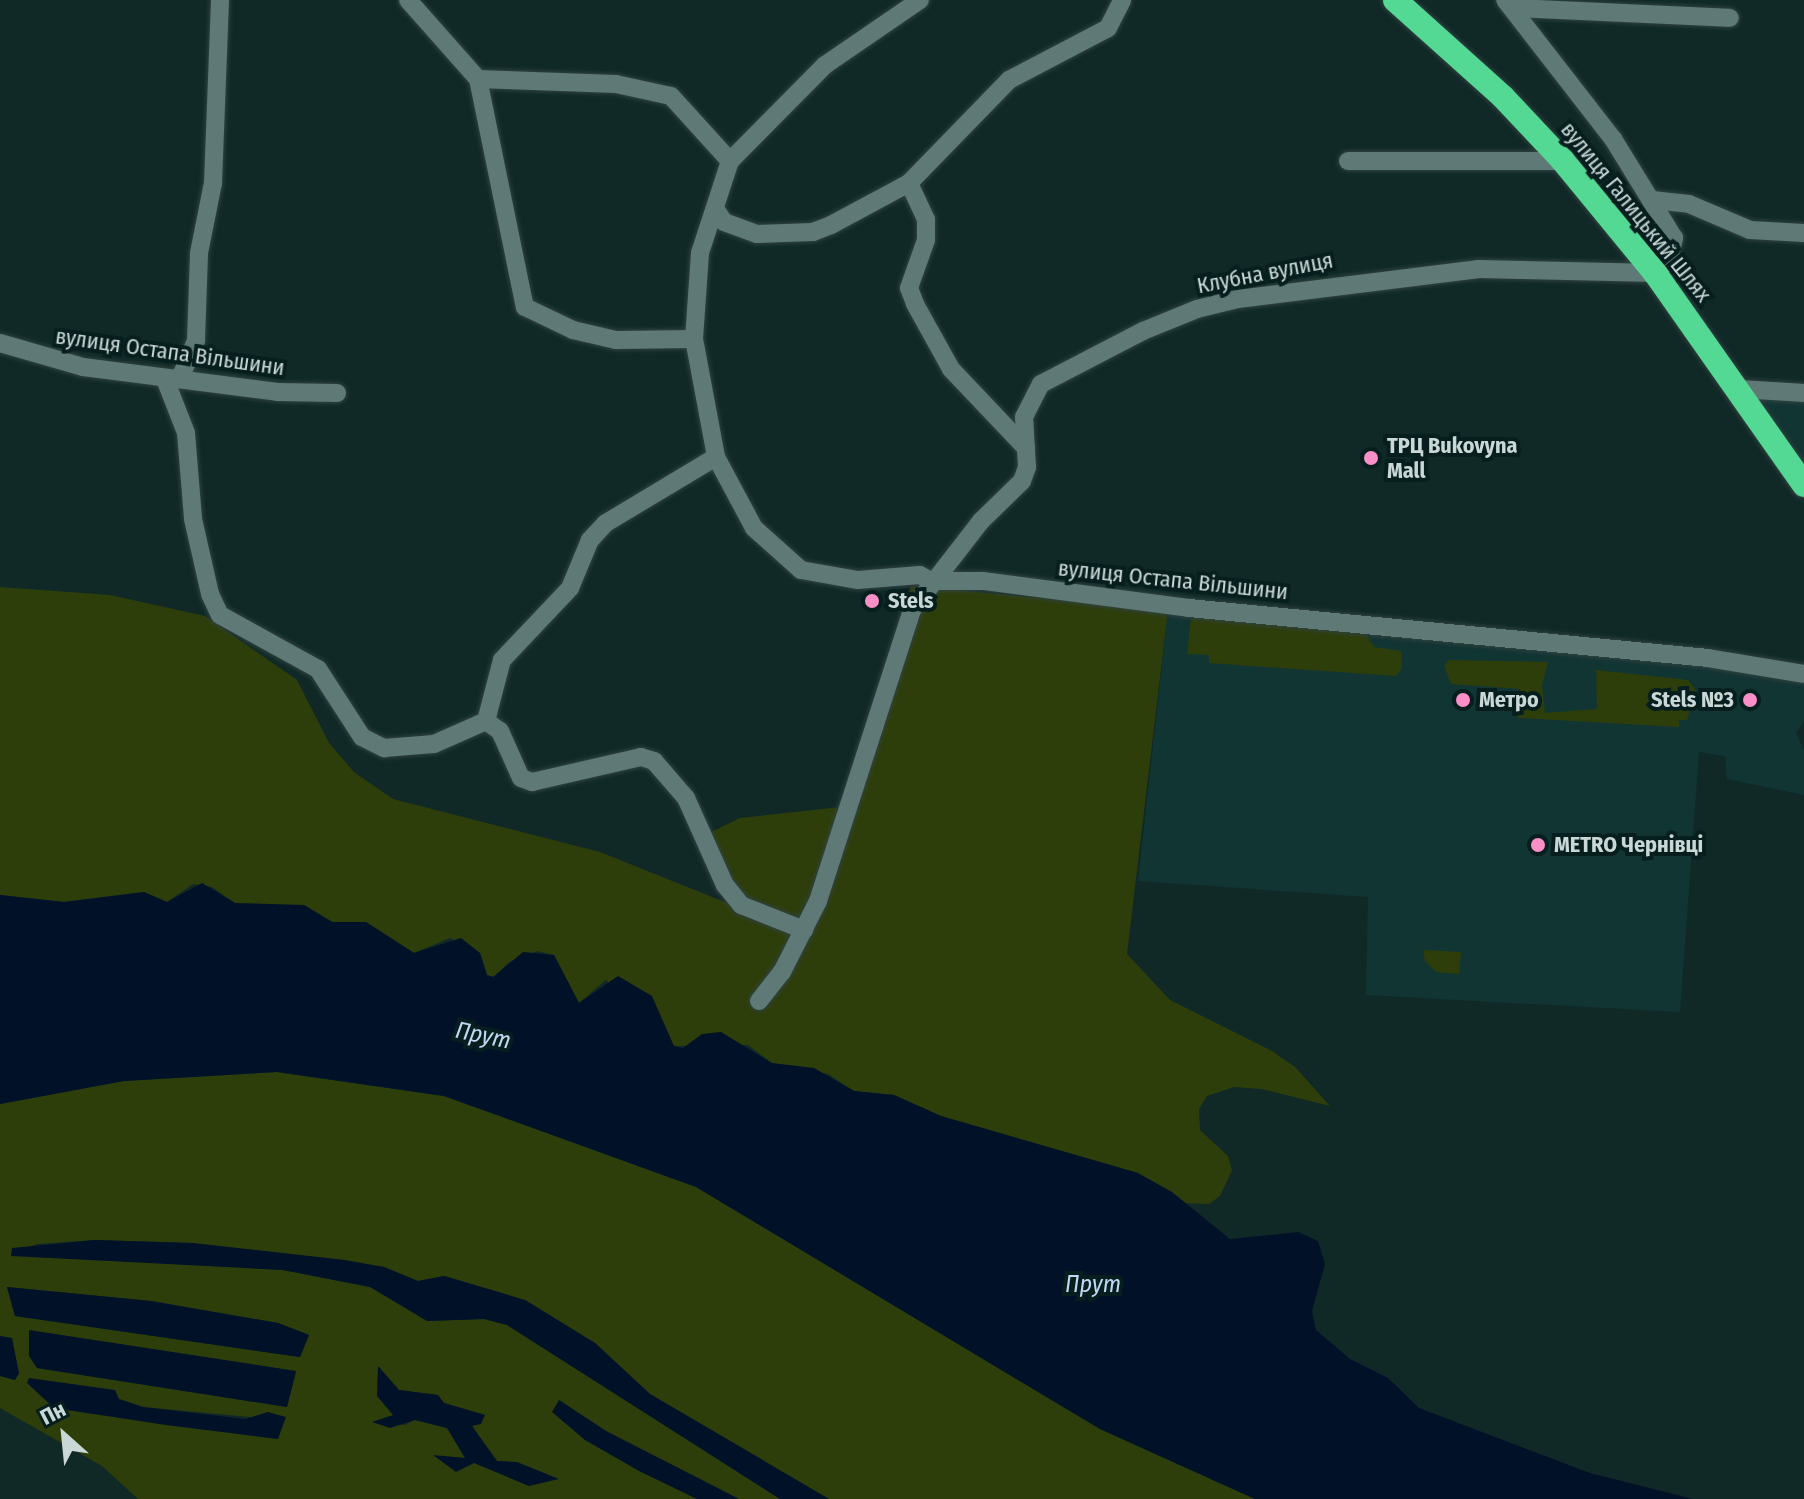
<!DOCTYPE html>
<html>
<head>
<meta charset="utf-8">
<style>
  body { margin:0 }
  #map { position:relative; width:1804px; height:1499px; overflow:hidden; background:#102927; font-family:"Fira Sans Condensed",sans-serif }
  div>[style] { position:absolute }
  .built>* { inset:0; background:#113533 }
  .green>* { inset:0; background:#2e3e0a }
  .water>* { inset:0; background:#011228 }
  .roads { filter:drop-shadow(0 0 2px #304240) drop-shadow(0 0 2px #304240) }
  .minor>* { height:18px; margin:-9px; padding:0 9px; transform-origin:9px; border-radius:9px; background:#5e7976 }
  .highway>* { height:24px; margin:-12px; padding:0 12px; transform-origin:12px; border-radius:12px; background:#53d994 }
  .dots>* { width:22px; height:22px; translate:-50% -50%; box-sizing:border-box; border:4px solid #061f1e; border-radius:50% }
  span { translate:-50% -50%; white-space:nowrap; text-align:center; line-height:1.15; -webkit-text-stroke:8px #061f1e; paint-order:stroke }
  .street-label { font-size:22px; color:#c9d8d6 }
  .poi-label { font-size:22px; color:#c9d8d6; font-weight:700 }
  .left { translate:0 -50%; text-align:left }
  .right { translate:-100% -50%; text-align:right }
  .water-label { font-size:24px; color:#c0d8f4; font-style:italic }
  .north { position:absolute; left:24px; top:1395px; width:80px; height:80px; -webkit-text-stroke:6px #061f1e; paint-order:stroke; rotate:333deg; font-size:22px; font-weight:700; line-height:32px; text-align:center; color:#c9d8d6 }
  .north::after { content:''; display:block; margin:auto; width:28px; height:36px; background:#c9d8d6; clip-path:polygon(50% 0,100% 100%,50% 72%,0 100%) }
</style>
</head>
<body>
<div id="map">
  <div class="built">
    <i style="clip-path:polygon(1734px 387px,1804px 391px,1804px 490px)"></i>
    <i style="clip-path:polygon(1168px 610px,1804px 675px,1804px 720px,1796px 733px,1804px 750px,1804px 795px,1727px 779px,1725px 756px,1699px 752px,1680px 1012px,1366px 995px,1368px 897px,1138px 881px)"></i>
  </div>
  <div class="green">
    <i style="clip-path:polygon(911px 586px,1168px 610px,1127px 954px,1170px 1000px,1272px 1051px,1295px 1067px,1330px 1106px,1262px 1089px,1234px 1087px,1207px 1096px,1199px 1109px,1200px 1130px,1228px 1156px,1232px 1170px,1220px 1196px,1209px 1204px,1183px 1203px,1138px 1173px,941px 1116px,894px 1095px,854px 1091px,828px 1074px,772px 1063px,748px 1045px,674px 1046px,606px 980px,579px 1003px,554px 955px,537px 951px,509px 962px,494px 977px,487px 975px,480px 953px,450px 938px,414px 953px,366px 922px,333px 922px,304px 905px,251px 907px,235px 903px,212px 887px,193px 884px,167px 902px,144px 892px,64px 902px,0 895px,0 587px,110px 595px,205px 616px,297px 680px,329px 743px,354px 772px,393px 799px,600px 852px,727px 903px,699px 838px,740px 818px,841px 807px)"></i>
    <i style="clip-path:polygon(1191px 618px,1363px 629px,1374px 647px,1401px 651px,1402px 668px,1396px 676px,1209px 663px,1209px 655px,1187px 654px)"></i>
    <i style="clip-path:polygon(1449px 660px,1548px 662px,1542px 685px,1545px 713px,1597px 709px,1596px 670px,1688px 680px,1696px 690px,1687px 720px,1679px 720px,1679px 727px,1518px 718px,1520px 689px,1451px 684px,1444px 666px)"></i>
    <i style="clip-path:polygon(1423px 950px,1461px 952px,1459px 974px,1436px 972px,1425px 961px)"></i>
    <i style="clip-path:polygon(evenodd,277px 1072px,444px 1096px,696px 1187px,1100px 1429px,1255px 1499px,829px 1499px,650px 1394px,595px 1343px,525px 1300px,445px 1276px,418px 1281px,384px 1267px,193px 1243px,95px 1240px,37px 1244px,11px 1255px,283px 1270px,370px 1287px,428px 1321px,484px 1319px,508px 1325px,780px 1499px,739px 1499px,606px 1431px,559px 1400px,585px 1440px,697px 1499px,138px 1499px,102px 1466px,0 1408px,0 1376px,15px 1380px,12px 1338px,0 1336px,0 1104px,124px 1081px,277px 1072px,7px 1287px,151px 1301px,278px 1323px,309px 1335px,300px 1357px,15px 1316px,7px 1287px,277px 1072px,29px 1331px,295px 1371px,296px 1372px,287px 1407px,37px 1368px,29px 1331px,277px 1072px,379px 1367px,399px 1390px,438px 1395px,444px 1403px,485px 1415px,472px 1425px,478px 1437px,497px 1461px,507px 1461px,529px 1486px,474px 1462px,434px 1456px,466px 1458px,447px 1428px,414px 1420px,405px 1425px,374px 1422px,394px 1416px,377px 1385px,379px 1367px,277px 1072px,119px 1399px,143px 1407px,260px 1418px,278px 1439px,54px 1408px,119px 1399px)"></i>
  </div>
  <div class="water">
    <i style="clip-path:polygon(202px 883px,235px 903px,304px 905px,332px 922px,366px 922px,414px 953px,461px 938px,480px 953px,487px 975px,493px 977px,523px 952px,554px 955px,579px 1003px,618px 976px,652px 996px,674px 1046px,683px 1048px,702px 1034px,721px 1032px,772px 1063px,814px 1068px,854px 1091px,894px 1095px,941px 1116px,1138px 1173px,1172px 1192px,1230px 1239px,1298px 1232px,1318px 1241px,1325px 1264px,1312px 1311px,1316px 1330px,1350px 1359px,1388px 1378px,1419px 1408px,1590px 1473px,1693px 1499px,1255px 1499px,1100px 1429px,696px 1187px,444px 1096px,277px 1072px,124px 1081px,0 1104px,0 895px,64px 902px,144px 892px,167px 902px)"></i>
    <i style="clip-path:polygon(95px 1240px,193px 1243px,345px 1260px,384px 1267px,418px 1281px,444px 1276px,525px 1300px,595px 1343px,650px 1394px,829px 1499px,780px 1499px,507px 1325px,484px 1319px,427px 1321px,370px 1287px,283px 1270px,11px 1256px,12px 1248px)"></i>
    <i style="clip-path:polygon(7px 1287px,151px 1301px,278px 1323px,309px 1335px,300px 1357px,15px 1316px)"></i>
    <i style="clip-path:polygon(29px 1330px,296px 1371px,287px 1407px,37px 1368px,29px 1356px)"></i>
    <i style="clip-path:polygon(0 1336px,12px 1338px,19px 1373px,15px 1380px,0 1376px)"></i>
    <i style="clip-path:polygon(378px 1366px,399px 1390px,438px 1395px,444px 1403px,485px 1415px,481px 1424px,472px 1426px,497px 1461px,517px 1462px,559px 1479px,529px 1486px,474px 1463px,456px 1472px,433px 1455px,465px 1458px,447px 1428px,415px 1420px,390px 1428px,372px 1422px,393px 1415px,377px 1396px)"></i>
    <i style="clip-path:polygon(29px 1378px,115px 1390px,119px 1399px,143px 1407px,245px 1419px,268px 1412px,286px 1417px,278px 1439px,166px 1425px,54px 1408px,27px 1383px)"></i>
    <i style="clip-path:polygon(559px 1400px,606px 1431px,739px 1499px,697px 1499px,639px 1471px,585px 1440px,552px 1412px)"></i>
  </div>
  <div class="roads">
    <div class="minor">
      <i style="left:408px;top:0;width:106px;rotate:48.5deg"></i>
      <i style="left:478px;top:79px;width:138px;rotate:2.1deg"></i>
      <i style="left:616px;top:84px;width:56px;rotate:12.3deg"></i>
      <i style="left:671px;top:96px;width:88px;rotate:47.8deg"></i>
      <i style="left:920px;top:0;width:115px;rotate:145.6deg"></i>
      <i style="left:825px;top:65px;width:135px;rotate:134.7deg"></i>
      <i style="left:730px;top:161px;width:97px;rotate:108.1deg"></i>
      <i style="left:700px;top:253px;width:86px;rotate:94deg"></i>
      <i style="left:694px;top:339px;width:120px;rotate:79.4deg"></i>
      <i style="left:716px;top:457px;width:81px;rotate:61.8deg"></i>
      <i style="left:754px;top:528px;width:63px;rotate:41.8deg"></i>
      <i style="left:801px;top:570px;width:58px;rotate:10deg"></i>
      <i style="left:858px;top:580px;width:62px;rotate:-4.6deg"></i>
      <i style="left:920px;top:575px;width:13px;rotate:29deg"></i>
      <i style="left:931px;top:581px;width:53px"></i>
      <i style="left:984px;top:581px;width:207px;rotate:7.5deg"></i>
      <i style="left:1189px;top:608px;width:521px;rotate:5.5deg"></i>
      <i style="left:1708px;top:658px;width:97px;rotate:9.5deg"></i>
      <i style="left:1513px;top:8px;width:217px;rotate:2.6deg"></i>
      <i style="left:478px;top:79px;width:233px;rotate:78.4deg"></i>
      <i style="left:525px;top:307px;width:53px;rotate:25.6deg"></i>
      <i style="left:573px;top:330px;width:44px;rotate:13.1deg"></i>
      <i style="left:616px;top:340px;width:78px;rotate:-0.7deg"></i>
      <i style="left:1348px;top:161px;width:215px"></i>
      <i style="left:909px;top:183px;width:40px;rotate:65deg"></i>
      <i style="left:926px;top:219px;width:21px;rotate:90deg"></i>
      <i style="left:926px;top:240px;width:51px;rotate:109.5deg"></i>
      <i style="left:909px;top:288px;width:17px;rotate:69deg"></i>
      <i style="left:915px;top:304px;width:74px;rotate:61deg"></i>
      <i style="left:951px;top:369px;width:109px;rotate:46.5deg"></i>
      <i style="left:1652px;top:200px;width:37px;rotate:6deg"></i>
      <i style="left:1689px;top:204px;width:66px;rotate:23.1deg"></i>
      <i style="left:1750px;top:230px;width:54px;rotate:3.2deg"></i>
      <i style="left:716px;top:210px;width:14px;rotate:56deg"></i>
      <i style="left:724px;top:222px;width:35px;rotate:20deg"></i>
      <i style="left:757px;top:234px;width:56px;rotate:-2deg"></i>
      <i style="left:813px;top:232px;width:19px;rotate:-21deg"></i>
      <i style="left:831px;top:225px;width:89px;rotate:-28.3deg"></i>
      <i style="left:909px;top:183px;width:144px;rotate:-45.8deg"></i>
      <i style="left:1009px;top:80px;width:112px;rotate:-27.7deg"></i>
      <i style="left:1108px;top:28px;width:31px;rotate:-63deg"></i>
      <i style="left:0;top:343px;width:86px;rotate:16.1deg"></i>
      <i style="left:83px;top:367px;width:196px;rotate:7.3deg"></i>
      <i style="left:277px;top:392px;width:60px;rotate:1deg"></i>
      <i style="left:181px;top:376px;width:39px;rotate:-67deg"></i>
      <i style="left:196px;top:340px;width:87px;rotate:-88deg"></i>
      <i style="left:199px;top:253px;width:71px;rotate:-78.7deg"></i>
      <i style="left:213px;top:183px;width:183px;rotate:-87.8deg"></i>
      <i style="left:165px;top:379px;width:58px;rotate:68.7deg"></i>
      <i style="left:186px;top:433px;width:86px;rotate:85.3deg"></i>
      <i style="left:193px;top:519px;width:77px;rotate:77.2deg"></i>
      <i style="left:210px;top:594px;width:23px;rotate:65deg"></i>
      <i style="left:220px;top:615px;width:112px;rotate:28.9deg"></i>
      <i style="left:318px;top:669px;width:81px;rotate:57.1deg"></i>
      <i style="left:362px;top:737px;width:25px;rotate:27deg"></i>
      <i style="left:384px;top:748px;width:50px;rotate:-4.6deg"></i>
      <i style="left:434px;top:744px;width:57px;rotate:-23.9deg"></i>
      <i style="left:486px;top:721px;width:63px;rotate:-75.3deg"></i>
      <i style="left:502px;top:660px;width:99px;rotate:-46.6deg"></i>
      <i style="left:570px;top:588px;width:52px;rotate:-67.4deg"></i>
      <i style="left:590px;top:540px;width:23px;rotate:-47deg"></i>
      <i style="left:606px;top:523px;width:128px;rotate:-31deg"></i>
      <i style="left:1740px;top:389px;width:64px;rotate:3.6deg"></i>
      <i style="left:486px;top:721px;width:17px;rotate:36deg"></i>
      <i style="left:500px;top:731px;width:51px;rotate:65.9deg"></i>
      <i style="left:521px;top:778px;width:12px;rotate:20deg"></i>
      <i style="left:532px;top:782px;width:112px;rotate:-12.9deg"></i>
      <i style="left:641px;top:757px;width:14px;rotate:17deg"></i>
      <i style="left:654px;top:761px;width:49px;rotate:49.1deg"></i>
      <i style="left:686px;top:798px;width:95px;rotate:65.9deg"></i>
      <i style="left:725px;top:885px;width:26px;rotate:51deg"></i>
      <i style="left:741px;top:905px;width:68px;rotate:21.6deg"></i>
      <i style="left:759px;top:1001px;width:37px;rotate:-52deg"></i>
      <i style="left:782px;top:972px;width:80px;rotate:-63.1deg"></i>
      <i style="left:818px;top:901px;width:306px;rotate:-72.1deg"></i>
      <i style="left:912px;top:610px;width:113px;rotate:-52.2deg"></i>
      <i style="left:981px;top:521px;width:57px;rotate:-44.3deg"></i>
      <i style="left:1022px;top:481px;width:15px;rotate:-70deg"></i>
      <i style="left:1027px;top:467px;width:50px;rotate:-93.4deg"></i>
      <i style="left:1024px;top:417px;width:37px;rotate:-63deg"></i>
      <i style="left:1041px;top:384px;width:115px;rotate:-27.5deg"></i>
      <i style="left:1143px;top:331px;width:58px;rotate:-22.2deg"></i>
      <i style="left:1197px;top:309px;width:42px;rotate:-13.7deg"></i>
      <i style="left:1238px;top:299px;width:243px;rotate:-7.1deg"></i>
      <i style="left:1479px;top:269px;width:176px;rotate:1.3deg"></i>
      <i style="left:1655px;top:273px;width:19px;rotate:-43deg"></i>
      <i style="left:1669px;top:260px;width:23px;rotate:-77deg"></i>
      <i style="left:1674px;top:238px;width:116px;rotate:-121.6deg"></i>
      <i style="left:1613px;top:139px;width:176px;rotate:-127.8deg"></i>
    </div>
    <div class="highway">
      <i style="left:1395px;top:0;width:145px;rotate:41.9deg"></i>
      <i style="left:1503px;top:97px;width:88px;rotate:46.8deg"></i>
      <i style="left:1563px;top:161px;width:145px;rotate:50.6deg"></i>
      <i style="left:1655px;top:273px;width:259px;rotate:54.9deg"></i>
    </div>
  </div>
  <div class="dots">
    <i style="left:1371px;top:458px;background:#fa8fc8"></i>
    <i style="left:872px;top:601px;background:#fa8fc8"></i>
    <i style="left:1463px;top:700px;background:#fa8fc8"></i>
    <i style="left:1750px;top:700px;background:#fa8fc8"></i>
    <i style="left:1538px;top:845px;background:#fa8fc8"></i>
  </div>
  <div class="street-label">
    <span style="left:1636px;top:212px;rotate:51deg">вулиця Галицький Шлях</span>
    <span style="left:1265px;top:273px;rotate:-11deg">Клубна вулиця</span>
    <span style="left:170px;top:352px;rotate:8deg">вулиця Остапа Вільшини</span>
    <span style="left:1173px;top:580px;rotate:6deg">вулиця Остапа Вільшини</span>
  </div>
  <div class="poi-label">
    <span class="left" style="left:1387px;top:458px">ТРЦ Bukovyna<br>Mall</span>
    <span class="left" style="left:888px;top:601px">Stels</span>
    <span class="left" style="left:1479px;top:700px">Метро</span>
    <span class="right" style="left:1734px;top:700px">Stels №3</span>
    <span class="left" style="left:1554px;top:845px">METRO Чернівці</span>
  </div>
  <div class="water-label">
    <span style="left:483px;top:1036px;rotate:12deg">Прут</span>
    <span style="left:1093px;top:1285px">Прут</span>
  </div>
  <div class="north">Пн</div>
</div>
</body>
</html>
